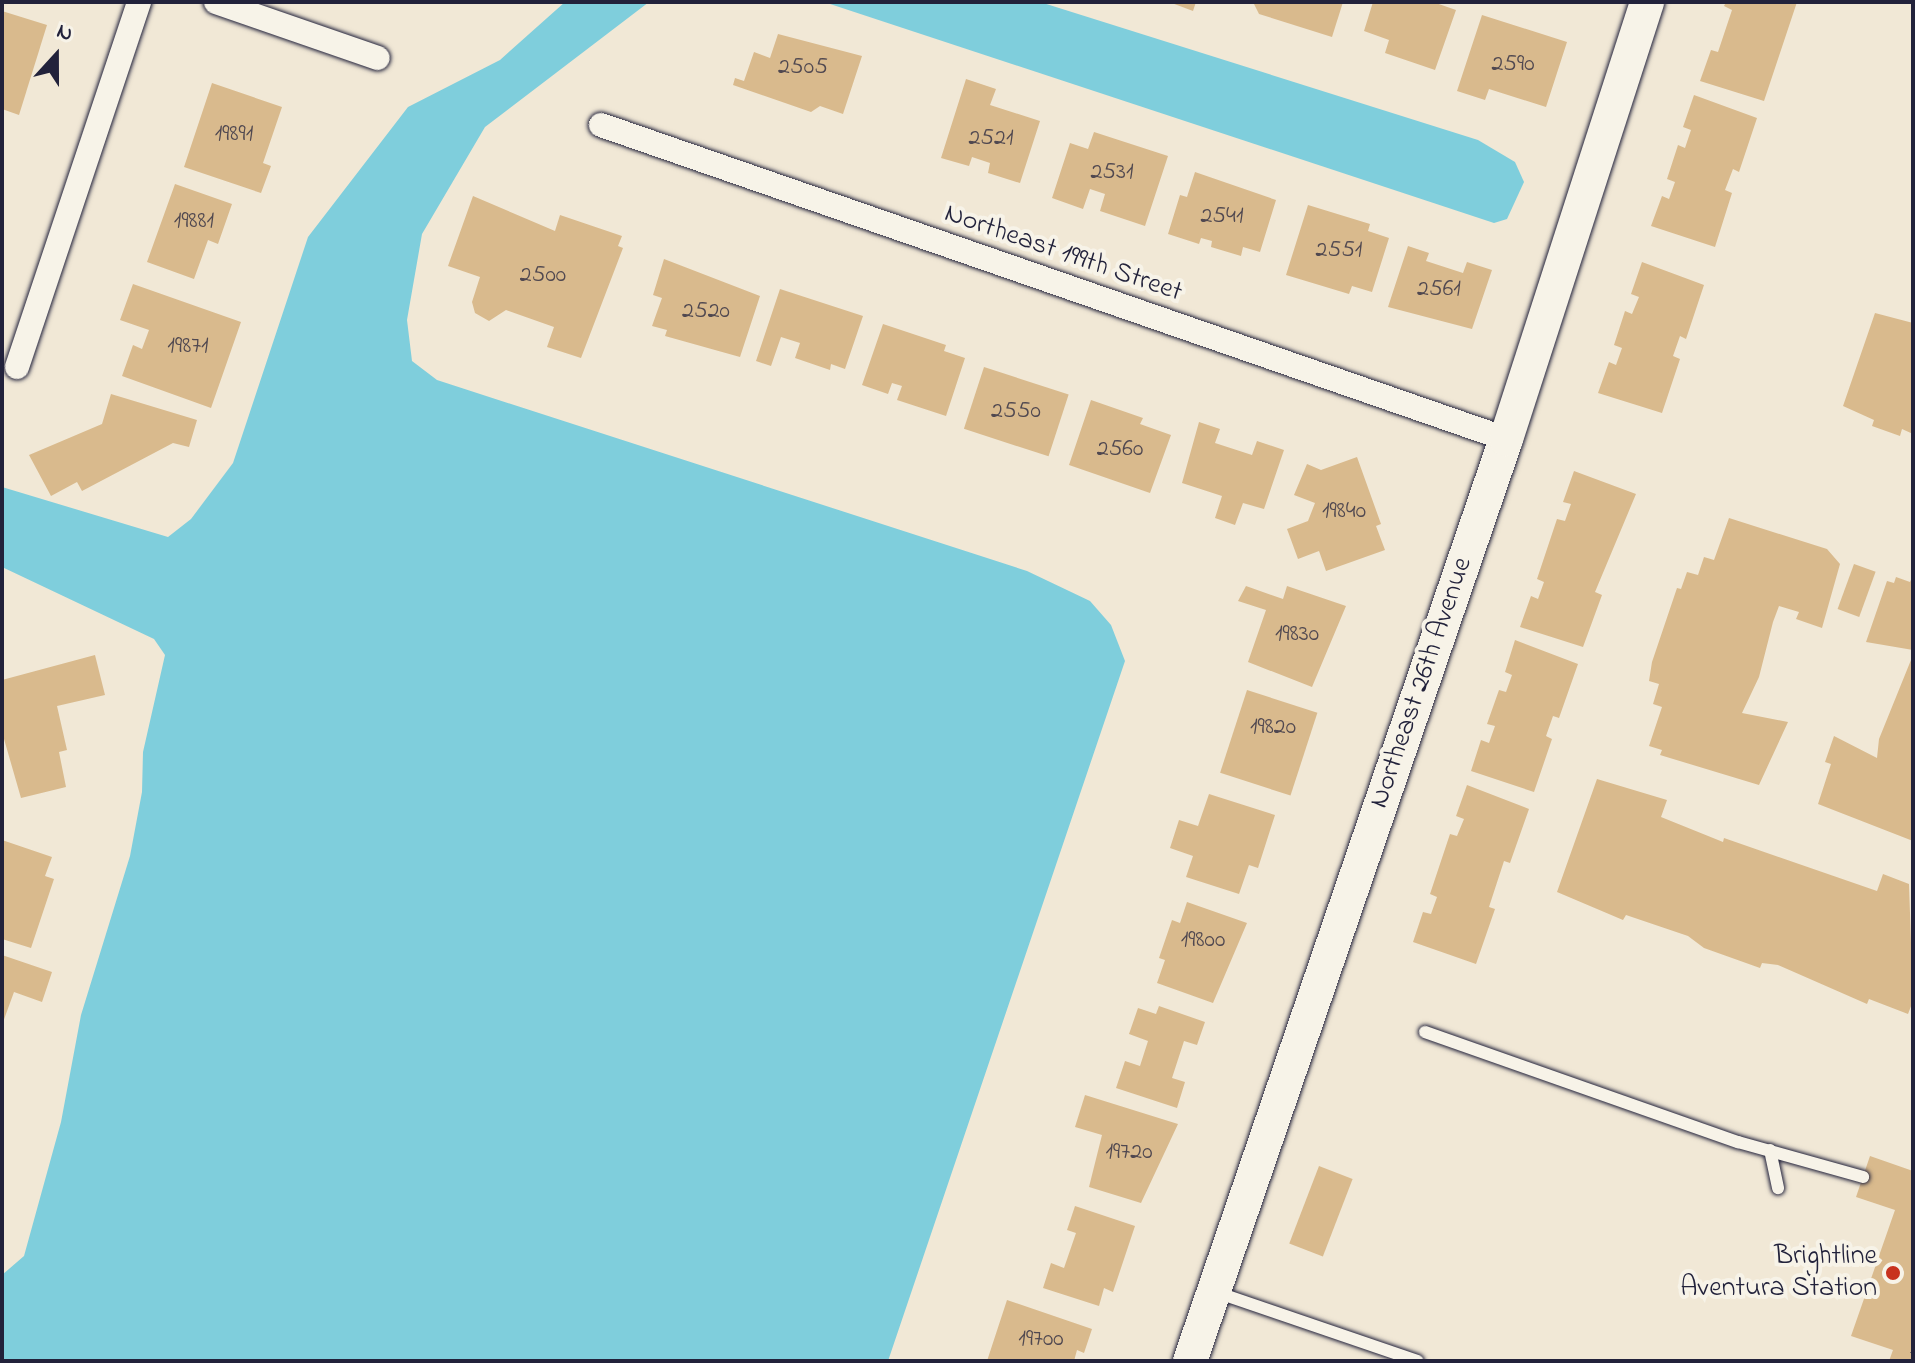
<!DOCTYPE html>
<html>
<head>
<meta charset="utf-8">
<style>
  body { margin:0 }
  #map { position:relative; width:1915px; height:1363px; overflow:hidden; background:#f1e8d6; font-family:"Indie Flower",sans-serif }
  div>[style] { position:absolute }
  .water>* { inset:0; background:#7fcedc }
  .building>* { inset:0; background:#d9ba8d; transform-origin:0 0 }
  .path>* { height:5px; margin-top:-2.5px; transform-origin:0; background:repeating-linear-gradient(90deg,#22223b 0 2px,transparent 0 8px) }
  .roads { filter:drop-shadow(0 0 2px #22223b) drop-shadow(0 0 2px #22223b) }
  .lane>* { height:12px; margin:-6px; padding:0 6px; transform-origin:6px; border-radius:6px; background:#f7f3e8 }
  .street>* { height:24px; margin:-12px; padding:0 12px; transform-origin:12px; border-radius:12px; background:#f7f3e8 }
  .secondary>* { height:34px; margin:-17px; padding:0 17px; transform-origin:17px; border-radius:17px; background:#f7f3e8 }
  .dots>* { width:22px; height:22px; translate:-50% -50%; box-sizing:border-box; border:4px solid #f7f3e8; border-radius:50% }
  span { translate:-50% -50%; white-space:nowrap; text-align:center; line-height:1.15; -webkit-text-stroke:8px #f7f3e8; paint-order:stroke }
  .number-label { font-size:24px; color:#504850 }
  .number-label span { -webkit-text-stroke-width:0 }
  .street-label { font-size:28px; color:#22223b }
  .poi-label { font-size:28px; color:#22223b }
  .right { translate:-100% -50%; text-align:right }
  .frame { position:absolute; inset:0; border:4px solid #22223b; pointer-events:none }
  .north { position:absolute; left:16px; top:16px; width:80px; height:80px; -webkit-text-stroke:6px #f7f3e8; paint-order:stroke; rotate:21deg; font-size:22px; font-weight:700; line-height:32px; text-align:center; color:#22223b }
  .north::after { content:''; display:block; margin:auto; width:28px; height:36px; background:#22223b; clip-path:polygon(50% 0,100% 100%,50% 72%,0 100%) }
</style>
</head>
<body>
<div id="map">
  <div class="water">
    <i style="clip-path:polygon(565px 2px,649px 2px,485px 127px,422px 234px,407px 320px,412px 361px,437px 380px,1027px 571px,1090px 601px,1111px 625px,1125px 661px,888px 1361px,2px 1361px,2px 1275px,24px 1256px,61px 1122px,81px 1015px,130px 856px,142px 792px,143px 752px,165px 655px,154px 639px,2px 567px,2px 487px,168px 537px,191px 519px,233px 463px,308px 237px,408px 107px,500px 60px)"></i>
    <i style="clip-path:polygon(824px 2px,1040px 2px,1478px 140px,1515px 162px,1524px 182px,1507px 219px,1494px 223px)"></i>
  </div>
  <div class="building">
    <i style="clip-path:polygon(1169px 2px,1196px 2px,1193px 11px)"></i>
    <i style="clip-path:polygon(1253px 2px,1343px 2px,1332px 37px,1259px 14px)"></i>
    <i style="clip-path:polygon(1373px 2px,1433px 2px,1456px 10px,1435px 70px,1385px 53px,1389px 40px,1364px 31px)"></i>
    <i style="clip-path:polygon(1726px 2px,1797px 2px,1764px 101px,1700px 81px,1711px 50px,1718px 52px,1732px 10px,1724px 6px)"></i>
    <i style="clip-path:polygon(2px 11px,47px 25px,19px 115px,2px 109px)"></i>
    <i style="clip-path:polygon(1482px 15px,1567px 42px,1546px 107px,1489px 89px,1485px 100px,1457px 91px)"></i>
    <i style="clip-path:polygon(778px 34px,862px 56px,843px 114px,820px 106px,811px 112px,733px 85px,735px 78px,744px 81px,754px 52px,770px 58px)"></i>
    <i style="clip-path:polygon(966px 79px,996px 89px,990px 105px,1040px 121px,1020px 183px,988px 173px,990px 163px,972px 157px,969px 166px,941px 158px)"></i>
    <i style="clip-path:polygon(212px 83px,282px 107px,263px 163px,271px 166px,261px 193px,184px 167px)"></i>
    <i style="clip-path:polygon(1694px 95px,1757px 118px,1739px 172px,1733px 169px,1725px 190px,1732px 193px,1715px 247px,1651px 226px,1662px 196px,1669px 199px,1675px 182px,1667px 179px,1678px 145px,1685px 148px,1691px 130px,1683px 127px)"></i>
    <i style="clip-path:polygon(1094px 132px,1168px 156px,1145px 226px,1100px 211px,1105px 194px,1090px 189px,1083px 209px,1052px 198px,1070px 143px,1088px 149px)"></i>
    <i style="clip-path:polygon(1195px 172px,1276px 200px,1260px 252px,1243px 247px,1241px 256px,1211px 247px,1212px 241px,1201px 238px,1199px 244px,1168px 234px,1180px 195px,1187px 197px)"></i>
    <i style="clip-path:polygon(175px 184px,232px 204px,218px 244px,208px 240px,194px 279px,147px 262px)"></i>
    <i style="clip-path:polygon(473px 196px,555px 231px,560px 215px,622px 236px,618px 246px,623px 248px,581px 358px,547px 347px,554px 327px,506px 310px,489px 321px,475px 313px,472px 302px,480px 277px,448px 266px)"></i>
    <i style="clip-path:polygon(1308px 205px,1370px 224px,1368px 231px,1389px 238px,1372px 292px,1352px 286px,1349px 294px,1286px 275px)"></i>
    <i style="clip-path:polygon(1408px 246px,1429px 253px,1426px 261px,1463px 273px,1467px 262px,1492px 270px,1472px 329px,1388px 307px)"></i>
    <i style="clip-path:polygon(664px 259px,760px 296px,740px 357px,665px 336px,667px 330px,652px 326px,662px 298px,653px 295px)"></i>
    <i style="clip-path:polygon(1642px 262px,1704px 285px,1686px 339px,1680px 336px,1673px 356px,1680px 359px,1662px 413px,1598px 393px,1609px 362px,1616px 365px,1622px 348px,1614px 345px,1625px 311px,1632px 314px,1639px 297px,1631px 294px)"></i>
    <i style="clip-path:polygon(133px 284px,241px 322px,211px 408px,122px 376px,133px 345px,142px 349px,149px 330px,120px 320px)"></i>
    <i style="clip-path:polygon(780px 289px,863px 316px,845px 369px,831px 364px,830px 370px,795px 358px,800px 343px,781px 337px,771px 366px,756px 361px)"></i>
    <i style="clip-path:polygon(1875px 313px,1913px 323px,1913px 434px,1902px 429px,1900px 436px,1872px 426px,1874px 420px,1843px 406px)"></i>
    <i style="clip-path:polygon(883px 324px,946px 345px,944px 351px,965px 358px,946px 416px,897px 400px,902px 386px,892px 383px,888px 394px,862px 385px)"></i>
    <i style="left:984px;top:367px;width:89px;height:65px;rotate:18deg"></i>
    <i style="clip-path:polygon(111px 394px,197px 420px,189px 447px,173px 443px,82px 491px,77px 482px,51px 496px,29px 455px,102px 424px)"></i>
    <i style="clip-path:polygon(1091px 400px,1143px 418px,1140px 424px,1171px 435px,1150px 493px,1069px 465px)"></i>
    <i style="clip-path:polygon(1199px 422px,1220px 429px,1215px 443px,1252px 455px,1257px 441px,1284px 450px,1264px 509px,1243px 503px,1235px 525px,1215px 518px,1222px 496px,1182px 483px)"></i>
    <i style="clip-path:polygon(1357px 457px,1381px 524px,1376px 526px,1385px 550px,1326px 571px,1319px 551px,1298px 559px,1287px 529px,1308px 521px,1315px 503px,1294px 495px,1307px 464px,1321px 470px)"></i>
    <i style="clip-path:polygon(1574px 471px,1636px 494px,1595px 592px,1602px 595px,1583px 647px,1520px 627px,1531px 596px,1538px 599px,1544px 582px,1537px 579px,1557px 519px,1565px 521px,1571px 504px,1563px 502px)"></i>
    <i style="clip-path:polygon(1729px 518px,1827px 549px,1840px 564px,1822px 628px,1796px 619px,1799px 612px,1779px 606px,1773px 622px,1759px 677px,1742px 713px,1788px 722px,1759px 785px,1660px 755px,1662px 750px,1649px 746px,1662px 707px,1653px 704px,1659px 684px,1649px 681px,1652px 662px,1677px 588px,1681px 589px,1687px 572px,1698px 575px,1704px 557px,1714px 560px)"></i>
    <i style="left:1854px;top:564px;width:23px;height:48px;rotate:20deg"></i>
    <i style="clip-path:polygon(1913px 575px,1913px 650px,1866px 642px,1887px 581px,1894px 583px,1896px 577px,1910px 582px)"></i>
    <i style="clip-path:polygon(1246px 586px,1283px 599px,1287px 586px,1346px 606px,1312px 687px,1248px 662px,1266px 610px,1238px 601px)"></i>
    <i style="clip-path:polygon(1515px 640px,1578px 664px,1559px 718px,1553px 716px,1546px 736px,1552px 739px,1534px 792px,1471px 771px,1481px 740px,1489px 743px,1495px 726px,1487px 724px,1499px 690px,1506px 692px,1512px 675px,1505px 672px)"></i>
    <i style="clip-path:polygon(95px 655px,105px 695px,57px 706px,67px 750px,59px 752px,66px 787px,21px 798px,2px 732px,2px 680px)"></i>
    <i style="clip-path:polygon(1913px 655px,1913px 841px,1818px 804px,1831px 764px,1825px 762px,1834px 736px,1877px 758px,1879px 739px)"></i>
    <i style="left:1247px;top:690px;width:74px;height:87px;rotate:18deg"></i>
    <i style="clip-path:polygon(1597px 779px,1667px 800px,1661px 817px,1723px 842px,1724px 838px,1877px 891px,1883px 874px,1909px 884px,1913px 1001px,1908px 1014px,1869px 999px,1867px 1004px,1778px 965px,1762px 963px,1760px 968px,1704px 948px,1688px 936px,1626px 915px,1623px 920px,1557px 892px)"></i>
    <i style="clip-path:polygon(1467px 785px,1529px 809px,1510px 863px,1504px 861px,1489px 907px,1495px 909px,1476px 964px,1413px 942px,1423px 912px,1431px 914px,1437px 897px,1430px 894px,1450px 834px,1457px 836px,1464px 819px,1456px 816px)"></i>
    <i style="clip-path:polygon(1209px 794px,1275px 815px,1258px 868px,1249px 865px,1239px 894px,1186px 877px,1193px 856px,1170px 848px,1179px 820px,1198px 826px)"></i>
    <i style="clip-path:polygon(2px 840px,52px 857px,45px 876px,54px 879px,31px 948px,2px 939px)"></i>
    <i style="clip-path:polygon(1187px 902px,1247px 923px,1213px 1003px,1157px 983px,1165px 960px,1159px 958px,1172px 920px,1180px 923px)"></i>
    <i style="clip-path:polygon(2px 955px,52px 972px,42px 1002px,14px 992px,2px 1025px)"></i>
    <i style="clip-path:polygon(1159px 1006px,1205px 1022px,1197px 1045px,1184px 1041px,1172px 1078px,1185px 1082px,1177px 1108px,1116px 1088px,1125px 1061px,1140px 1066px,1148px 1041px,1129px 1034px,1138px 1008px,1156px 1014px)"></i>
    <i style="clip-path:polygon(1085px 1095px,1178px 1124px,1141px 1203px,1089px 1187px,1102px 1135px,1075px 1127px)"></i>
    <i style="clip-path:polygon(1870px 1156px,1913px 1171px,1913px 1361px,1889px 1361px,1893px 1350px,1851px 1336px,1895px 1210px,1856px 1197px)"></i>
    <i style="left:1319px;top:1166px;width:36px;height:83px;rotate:21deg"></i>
    <i style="clip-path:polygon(1075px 1206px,1135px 1226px,1113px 1292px,1104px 1288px,1099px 1306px,1043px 1288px,1051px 1263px,1064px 1268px,1076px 1233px,1067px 1230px)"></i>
    <i style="clip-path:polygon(1007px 1300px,1092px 1329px,1084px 1353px,1077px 1350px,1074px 1361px,987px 1361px)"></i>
  </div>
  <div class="path">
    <i style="left:1910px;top:1361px;width:9px;rotate:-72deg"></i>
  </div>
  <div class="roads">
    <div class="lane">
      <i style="left:1425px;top:1032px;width:332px;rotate:19.4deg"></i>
      <i style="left:1738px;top:1142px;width:130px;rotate:15.6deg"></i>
      <i style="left:1770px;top:1150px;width:39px;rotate:78deg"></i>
      <i style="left:1216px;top:1292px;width:213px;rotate:18.9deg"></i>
    </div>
    <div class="street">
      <i style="left:216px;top:2px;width:171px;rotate:19.1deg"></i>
      <i style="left:601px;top:125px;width:958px;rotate:19.13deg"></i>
      <i style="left:17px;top:367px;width:385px;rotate:-71.5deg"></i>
    </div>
    <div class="secondary">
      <i style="left:1190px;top:1361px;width:975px;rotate:-71.08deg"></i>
      <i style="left:1506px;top:439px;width:459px;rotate:-72.1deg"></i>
    </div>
  </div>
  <div class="dots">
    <i style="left:1893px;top:1273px;background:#c8321e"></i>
  </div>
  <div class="number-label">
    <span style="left:1513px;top:65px">2590</span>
    <span style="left:803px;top:68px">2505</span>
    <span style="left:234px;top:135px">19891</span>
    <span style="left:991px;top:139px">2521</span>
    <span style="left:1112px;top:173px">2531</span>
    <span style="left:1222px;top:217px">2541</span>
    <span style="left:194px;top:222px">19881</span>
    <span style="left:1339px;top:251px">2551</span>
    <span style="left:543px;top:276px">2500</span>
    <span style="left:1439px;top:290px">2561</span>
    <span style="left:706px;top:312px">2520</span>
    <span style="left:188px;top:347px">19871</span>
    <span style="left:1016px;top:412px">2550</span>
    <span style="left:1120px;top:450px">2560</span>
    <span style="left:1344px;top:512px">19840</span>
    <span style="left:1297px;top:635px">19830</span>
    <span style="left:1273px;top:728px">19820</span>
    <span style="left:1203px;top:941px">19800</span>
    <span style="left:1129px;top:1153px">19720</span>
    <span style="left:1041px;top:1340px">19700</span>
  </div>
  <div class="street-label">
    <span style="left:1063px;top:254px;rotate:19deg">Northeast 199th Street</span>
    <span style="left:1422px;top:683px;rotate:-71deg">Northeast 26th Avenue</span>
  </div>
  <div class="poi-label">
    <span class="right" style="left:1877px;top:1273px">Brightline<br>Aventura Station</span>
  </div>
  <div class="frame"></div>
  <div class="north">N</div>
</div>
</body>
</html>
